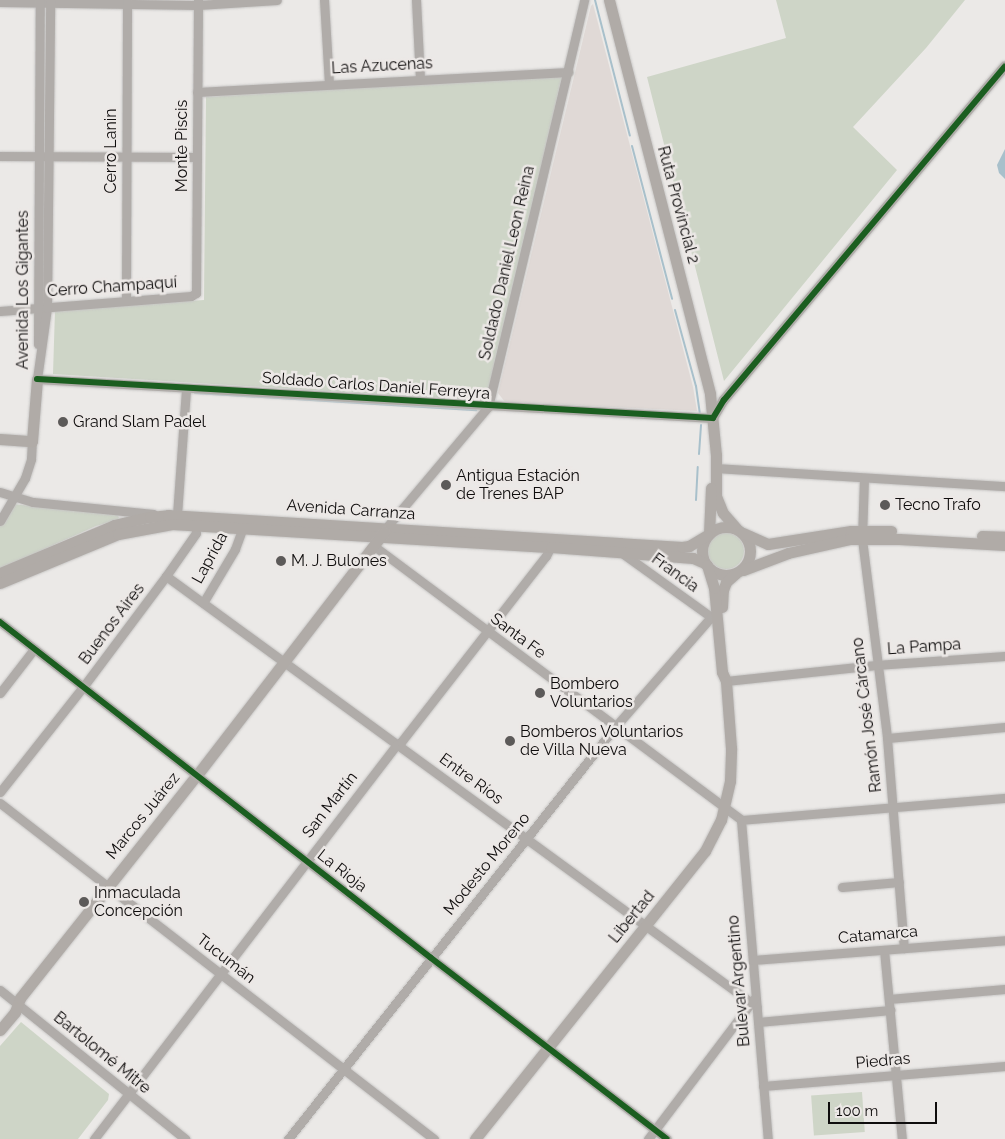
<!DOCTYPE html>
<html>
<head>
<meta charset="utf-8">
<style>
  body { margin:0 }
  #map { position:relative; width:1005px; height:1139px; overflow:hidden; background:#ebe9e7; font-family:Raleway,sans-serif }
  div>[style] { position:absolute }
  .built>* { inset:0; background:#e0d9d6 }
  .green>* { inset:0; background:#ced5c7; transform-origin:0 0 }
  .round { border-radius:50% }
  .water>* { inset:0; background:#a8c0cb }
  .stream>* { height:2px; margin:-1px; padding:0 1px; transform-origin:1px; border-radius:1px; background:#a8c0cb }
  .roads { filter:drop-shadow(0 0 1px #c7c6c5) drop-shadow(0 0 1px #c7c6c5) }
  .minor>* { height:9px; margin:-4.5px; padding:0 4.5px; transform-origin:4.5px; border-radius:4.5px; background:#b0aca9 }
  .tertiary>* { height:10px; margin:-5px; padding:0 5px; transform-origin:5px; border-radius:5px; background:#b0aca9 }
  .secondary>* { height:11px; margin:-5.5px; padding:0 5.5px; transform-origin:5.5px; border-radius:5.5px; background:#b0aba7 }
  .secondary>.ring { margin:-5.5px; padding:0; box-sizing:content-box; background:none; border:11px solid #b0aba7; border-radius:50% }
  .cycleway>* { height:6px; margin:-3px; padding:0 3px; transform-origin:3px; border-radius:3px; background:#1b5e20 }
  .dots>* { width:14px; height:14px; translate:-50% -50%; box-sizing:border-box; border:2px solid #ece8e6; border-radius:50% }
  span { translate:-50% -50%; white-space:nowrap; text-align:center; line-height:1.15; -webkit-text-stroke:5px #ece8e6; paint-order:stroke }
  .street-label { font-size:16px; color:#0f0d0d }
  .poi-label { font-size:16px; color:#0f0d0d }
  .left { translate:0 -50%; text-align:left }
  .scale { position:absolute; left:828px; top:1102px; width:109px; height:22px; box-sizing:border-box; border:2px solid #0f0d0d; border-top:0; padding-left:6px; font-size:15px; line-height:18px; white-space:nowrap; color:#0f0d0d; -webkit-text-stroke:4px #ece8e6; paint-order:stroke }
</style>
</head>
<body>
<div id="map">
  <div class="built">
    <i style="clip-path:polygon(593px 4px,693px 387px,697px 411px,505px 402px,498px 393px,591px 6px)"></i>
  </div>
  <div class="green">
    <i style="clip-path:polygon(776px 0,965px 0,926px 48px,853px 127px,897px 170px,724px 381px,647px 77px,786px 38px)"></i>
    <i style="clip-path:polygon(562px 76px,487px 401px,53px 374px,55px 310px,204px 300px,206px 97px)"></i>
    <i style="clip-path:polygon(13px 504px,117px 515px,119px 517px,118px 520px,96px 526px,0 569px,0 526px)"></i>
    <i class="round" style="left:708px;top:533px;width:36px;height:36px"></i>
    <i style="clip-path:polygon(21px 1022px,109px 1094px,108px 1100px,78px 1139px,0 1139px,0 1046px)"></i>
    <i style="left:862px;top:1092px;width:40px;height:51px;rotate:86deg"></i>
  </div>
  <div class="water">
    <i style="clip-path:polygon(1005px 149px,1005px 179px,999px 173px,997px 165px)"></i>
  </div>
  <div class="stream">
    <i style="left:595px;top:0;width:140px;rotate:75.6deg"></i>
    <i style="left:632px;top:146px;width:158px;rotate:75.3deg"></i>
    <i style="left:675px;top:310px;width:79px;rotate:74.6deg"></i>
    <i style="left:696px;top:386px;width:27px;rotate:82deg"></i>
    <i style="left:195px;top:393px;width:282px;rotate:3.5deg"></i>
    <i style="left:699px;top:454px;width:29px;rotate:-86deg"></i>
    <i style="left:696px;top:500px;width:33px;rotate:-87deg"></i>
  </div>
  <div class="roads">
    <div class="minor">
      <i style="left:324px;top:0;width:84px;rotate:86.6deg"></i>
      <i style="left:416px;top:0;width:79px;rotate:87.1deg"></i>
      <i style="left:0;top:2px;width:198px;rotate:0.9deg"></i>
      <i style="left:198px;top:5px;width:79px;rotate:-3.6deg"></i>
      <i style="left:197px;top:92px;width:372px;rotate:-3.1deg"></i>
      <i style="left:0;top:156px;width:197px;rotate:0.3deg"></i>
      <i style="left:126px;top:301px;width:301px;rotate:-89.8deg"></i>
      <i style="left:0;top:311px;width:192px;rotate:-4.5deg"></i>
      <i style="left:191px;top:296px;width:6px;rotate:-31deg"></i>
      <i style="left:196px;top:293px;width:293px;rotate:-89.6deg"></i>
      <i style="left:38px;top:344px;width:344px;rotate:-89.7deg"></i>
      <i style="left:37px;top:379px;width:677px;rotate:3.3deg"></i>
      <i style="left:37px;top:379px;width:72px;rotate:-82deg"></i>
      <i style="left:47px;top:308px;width:308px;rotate:-89.4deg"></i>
      <i style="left:716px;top:468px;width:290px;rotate:3.6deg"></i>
      <i style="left:864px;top:478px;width:61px;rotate:91.9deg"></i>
      <i style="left:862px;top:539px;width:201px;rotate:82.8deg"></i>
      <i style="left:887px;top:738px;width:211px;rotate:85.4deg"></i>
      <i style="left:0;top:492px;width:34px;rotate:17deg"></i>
      <i style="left:33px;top:502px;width:121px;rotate:5.7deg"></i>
      <i style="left:177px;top:515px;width:127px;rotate:-85.9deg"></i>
      <i style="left:0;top:521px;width:50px;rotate:-59.8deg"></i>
      <i style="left:25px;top:478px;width:20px;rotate:-72deg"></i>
      <i style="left:31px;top:459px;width:18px;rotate:-87deg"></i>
      <i style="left:386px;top:528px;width:158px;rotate:-49.9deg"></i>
      <i style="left:488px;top:407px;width:418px;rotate:-76.7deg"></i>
      <i style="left:374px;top:546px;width:458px;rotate:36.7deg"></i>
      <i style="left:622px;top:553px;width:110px;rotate:35.7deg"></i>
      <i style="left:166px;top:576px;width:731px;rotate:36.1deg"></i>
      <i style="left:203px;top:603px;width:63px;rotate:-59.3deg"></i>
      <i style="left:235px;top:549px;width:23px;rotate:-70deg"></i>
      <i style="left:0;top:622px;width:546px;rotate:37.94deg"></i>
      <i style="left:431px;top:958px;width:297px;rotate:37.5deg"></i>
      <i style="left:726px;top:681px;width:151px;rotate:-6.1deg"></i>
      <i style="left:876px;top:665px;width:129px;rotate:-4deg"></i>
      <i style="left:0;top:693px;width:56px;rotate:-52.3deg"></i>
      <i style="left:887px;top:738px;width:119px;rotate:-5.3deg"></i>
      <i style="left:0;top:792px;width:134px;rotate:-51.7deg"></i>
      <i style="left:83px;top:687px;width:139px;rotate:-53.2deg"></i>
      <i style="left:166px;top:576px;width:52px;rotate:-55.1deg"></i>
      <i style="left:196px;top:533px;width:12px;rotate:-95deg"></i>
      <i style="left:0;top:803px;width:549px;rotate:37.75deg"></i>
      <i style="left:741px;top:820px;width:320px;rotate:85.2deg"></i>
      <i style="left:741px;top:820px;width:265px;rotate:-4.8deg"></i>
      <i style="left:842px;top:887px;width:57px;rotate:-5deg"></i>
      <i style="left:884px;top:950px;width:190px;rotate:84.6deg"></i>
      <i style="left:753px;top:960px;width:253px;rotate:-4.5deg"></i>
      <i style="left:0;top:990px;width:238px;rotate:38.8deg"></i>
      <i style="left:889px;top:999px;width:116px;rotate:-4.9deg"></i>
      <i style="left:758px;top:1022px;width:133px;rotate:-5.2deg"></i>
      <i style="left:763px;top:1086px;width:243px;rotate:-4.7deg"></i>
      <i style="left:94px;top:1139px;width:496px;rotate:-52.5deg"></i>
      <i style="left:396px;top:745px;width:6px;rotate:-31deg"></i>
      <i style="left:401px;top:742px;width:236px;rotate:-52.1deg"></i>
      <i style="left:546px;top:556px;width:13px;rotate:-63deg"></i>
      <i style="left:288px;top:1139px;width:526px;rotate:-51.56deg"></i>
      <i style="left:615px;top:727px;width:146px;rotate:-48.9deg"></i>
      <i style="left:711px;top:617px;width:5px"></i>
      <i style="left:648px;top:1139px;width:176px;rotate:-52.9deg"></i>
    </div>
    <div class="tertiary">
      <i style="left:713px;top:418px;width:21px;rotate:-59deg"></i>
      <i style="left:724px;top:400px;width:436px;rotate:-49.9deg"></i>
    </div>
    <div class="secondary">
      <i style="left:609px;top:0;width:407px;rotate:75.6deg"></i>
      <i style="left:710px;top:394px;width:61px;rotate:84.4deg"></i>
      <i style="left:716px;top:455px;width:41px;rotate:90deg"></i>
      <i style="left:716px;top:496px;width:18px;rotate:68deg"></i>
      <i style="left:723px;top:513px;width:21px;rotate:49deg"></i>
      <i style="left:0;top:439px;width:32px;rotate:4deg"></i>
      <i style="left:32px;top:441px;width:62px;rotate:-85.4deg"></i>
      <i class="ring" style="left:702px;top:527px;width:37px;height:37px"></i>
      <i style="left:743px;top:533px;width:27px;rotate:24deg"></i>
      <i style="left:768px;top:544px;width:84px;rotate:-8.9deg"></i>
      <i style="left:851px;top:531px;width:40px"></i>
      <i style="left:709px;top:534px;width:46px;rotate:-87.5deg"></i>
      <i style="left:982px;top:536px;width:23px;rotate:2deg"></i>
      <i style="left:743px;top:570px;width:48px;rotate:-20.7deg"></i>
      <i style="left:788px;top:553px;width:64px;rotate:-12.7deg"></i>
      <i style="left:850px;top:539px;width:49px"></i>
      <i style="left:899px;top:539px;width:106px;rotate:3.2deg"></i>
      <i style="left:0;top:573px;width:124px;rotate:-22.8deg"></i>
      <i style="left:114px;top:525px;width:37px;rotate:-13deg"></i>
      <i style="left:150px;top:517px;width:18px;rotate:-6deg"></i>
      <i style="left:168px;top:515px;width:515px;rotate:3.56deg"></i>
      <i style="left:682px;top:547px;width:7px;rotate:-8deg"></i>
      <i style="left:689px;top:546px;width:21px;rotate:-31deg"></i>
      <i style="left:0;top:583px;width:128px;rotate:-22.6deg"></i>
      <i style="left:118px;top:534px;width:55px;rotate:-10.5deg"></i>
      <i style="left:172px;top:524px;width:380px;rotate:3.5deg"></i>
      <i style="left:551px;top:547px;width:142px;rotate:4.4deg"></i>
      <i style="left:693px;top:558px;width:13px;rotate:23deg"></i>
      <i style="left:722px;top:607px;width:17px;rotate:-87deg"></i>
      <i style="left:723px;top:590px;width:9px;rotate:-69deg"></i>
      <i style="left:726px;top:582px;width:13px;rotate:-42deg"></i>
      <i style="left:0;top:1030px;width:23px;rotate:-50deg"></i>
      <i style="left:15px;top:1012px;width:15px;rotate:-70deg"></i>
      <i style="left:20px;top:998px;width:285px;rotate:-51.6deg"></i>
      <i style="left:197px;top:775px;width:307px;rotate:-52.4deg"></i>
      <i style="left:475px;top:1139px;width:369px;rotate:-51.4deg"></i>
      <i style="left:705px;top:851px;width:35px;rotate:-63deg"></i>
      <i style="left:721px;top:820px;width:40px;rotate:-77deg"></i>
      <i style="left:730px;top:781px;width:33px;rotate:-88deg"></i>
      <i style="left:731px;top:748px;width:67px;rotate:-94.3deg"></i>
      <i style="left:726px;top:681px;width:10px;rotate:-114deg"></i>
      <i style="left:722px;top:672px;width:84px;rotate:-95.4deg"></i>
      <i style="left:714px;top:588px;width:24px;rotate:-107deg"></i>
    </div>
  </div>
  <div class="cycleway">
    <i style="left:37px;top:379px;width:677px;rotate:3.3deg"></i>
    <i style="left:713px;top:418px;width:21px;rotate:-59deg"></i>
    <i style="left:724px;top:400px;width:436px;rotate:-49.9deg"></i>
    <i style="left:0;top:622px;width:546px;rotate:37.94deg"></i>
    <i style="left:431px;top:958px;width:297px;rotate:37.5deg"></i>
  </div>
  <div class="dots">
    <i style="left:63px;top:422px;background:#5c5a59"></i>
    <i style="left:446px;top:485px;background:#5c5a59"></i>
    <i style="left:885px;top:505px;background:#5c5a59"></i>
    <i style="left:281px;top:561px;background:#5c5a59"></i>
    <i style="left:540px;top:693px;background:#5c5a59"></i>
    <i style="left:510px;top:741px;background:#5c5a59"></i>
    <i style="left:84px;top:902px;background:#5c5a59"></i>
  </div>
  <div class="street-label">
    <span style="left:382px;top:66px;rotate:-3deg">Las Azucenas</span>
    <span style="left:182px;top:146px;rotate:-90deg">Monte Piscis</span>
    <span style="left:111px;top:151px;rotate:-90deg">Cerro Lanin</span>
    <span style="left:678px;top:205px;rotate:75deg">Ruta Provincial 2</span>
    <span style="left:507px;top:263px;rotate:-77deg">Soldado Daniel Leon Reina</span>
    <span style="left:112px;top:287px;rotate:-4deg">Cerro Champaquí</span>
    <span style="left:23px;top:290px;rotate:-90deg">Avenida Los Gigantes</span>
    <span style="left:376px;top:386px;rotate:4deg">Soldado Carlos Daniel Ferreyra</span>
    <span style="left:351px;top:510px;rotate:4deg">Avenida Carranza</span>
    <span style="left:210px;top:558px;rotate:-61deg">Laprida</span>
    <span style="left:675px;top:573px;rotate:36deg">Francia</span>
    <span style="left:112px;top:624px;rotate:-53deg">Buenos Aires</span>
    <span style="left:518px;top:636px;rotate:37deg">Santa Fe</span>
    <span style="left:924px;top:647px;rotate:-4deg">La Pampa</span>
    <span style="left:867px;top:715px;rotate:-97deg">Ramón José Cárcano</span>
    <span style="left:471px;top:779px;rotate:36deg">Entre Ríos</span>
    <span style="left:330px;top:805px;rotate:-52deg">San Martín</span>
    <span style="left:143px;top:816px;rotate:-51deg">Marcos Juárez</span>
    <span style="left:487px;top:864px;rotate:-51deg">Modesto Moreno</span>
    <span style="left:342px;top:871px;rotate:38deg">La Rioja</span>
    <span style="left:632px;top:917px;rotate:-51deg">Libertad</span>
    <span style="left:878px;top:935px;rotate:-5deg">Catamarca</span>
    <span style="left:226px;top:959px;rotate:38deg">Tucumán</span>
    <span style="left:739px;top:981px;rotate:-95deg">Bulevar Argentino</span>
    <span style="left:102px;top:1053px;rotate:39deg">Bartolomé Mitre</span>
    <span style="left:883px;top:1061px;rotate:-5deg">Piedras</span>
  </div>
  <div class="poi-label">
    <span class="left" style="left:73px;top:422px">Grand Slam Padel</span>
    <span class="left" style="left:456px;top:485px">Antigua Estación<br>de Trenes BAP</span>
    <span class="left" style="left:895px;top:505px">Tecno Trafo</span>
    <span class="left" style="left:291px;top:561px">M. J. Bulones</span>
    <span class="left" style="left:550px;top:693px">Bombero<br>Voluntarios</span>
    <span class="left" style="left:520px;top:741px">Bomberos Voluntarios<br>de Villa Nueva</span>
    <span class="left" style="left:94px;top:902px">Inmaculada<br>Concepción</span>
  </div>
  <div class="scale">100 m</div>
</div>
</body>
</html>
